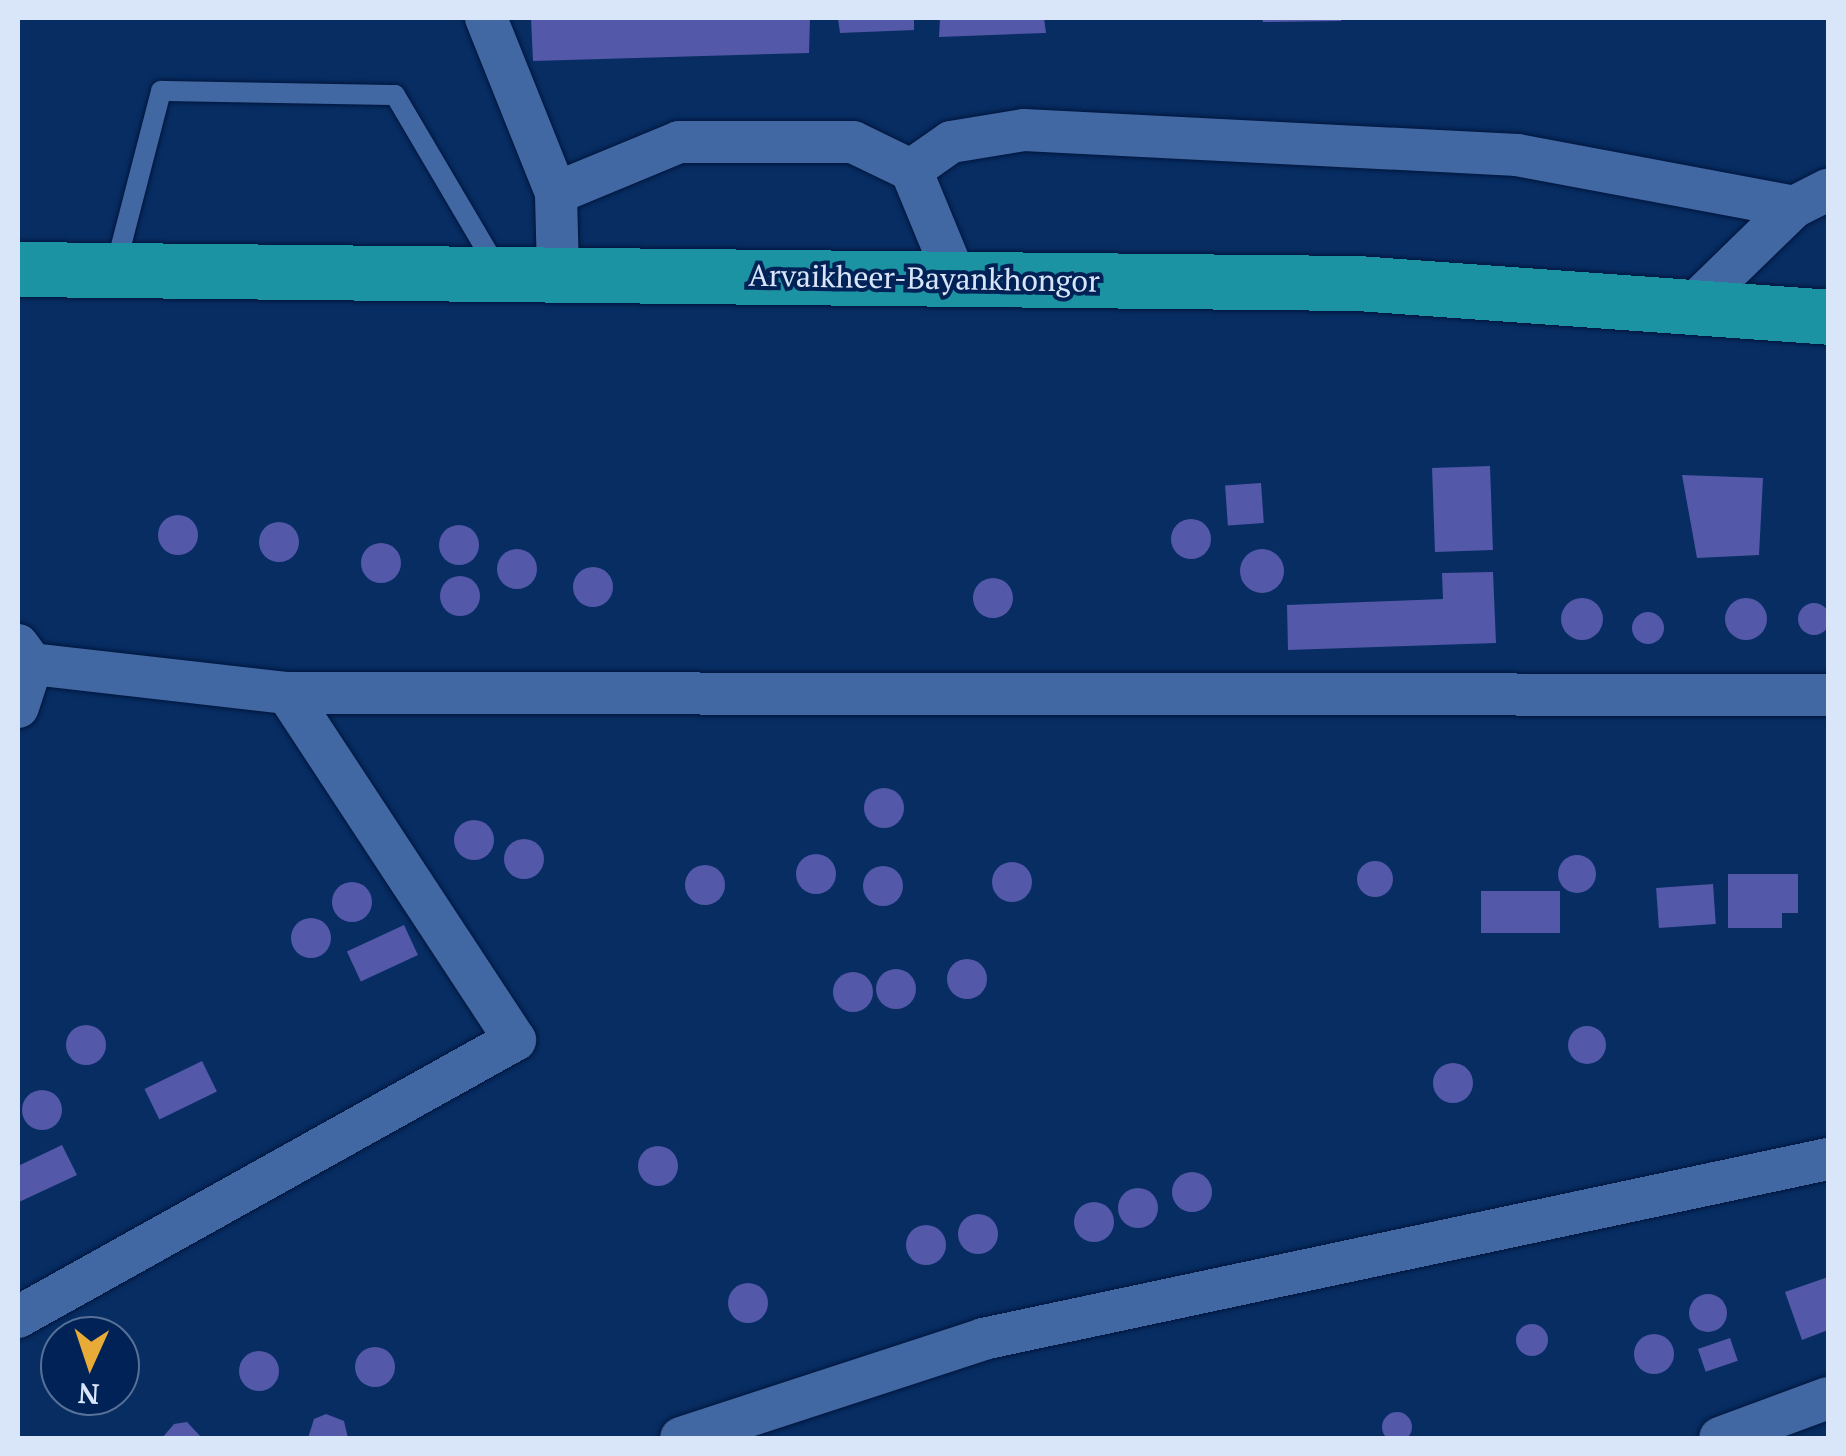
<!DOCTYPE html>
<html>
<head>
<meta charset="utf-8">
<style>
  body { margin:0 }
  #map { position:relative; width:1846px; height:1456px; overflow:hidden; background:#072d62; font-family:"PT Serif",serif }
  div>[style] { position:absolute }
  .building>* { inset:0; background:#5358a9; transform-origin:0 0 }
  .round { border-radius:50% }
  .roads { filter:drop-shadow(0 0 2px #00153c) drop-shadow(0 0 2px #00153c) }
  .service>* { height:20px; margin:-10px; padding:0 10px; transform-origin:10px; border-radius:10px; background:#4168a2 }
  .minor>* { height:42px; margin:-21px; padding:0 21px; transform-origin:21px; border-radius:21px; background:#4168a2 }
  .trunk>* { height:55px; margin:-27.5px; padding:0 27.5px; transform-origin:27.5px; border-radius:27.5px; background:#1c93a2 }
  span { translate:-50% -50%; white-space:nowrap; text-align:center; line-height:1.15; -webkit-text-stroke:8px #002256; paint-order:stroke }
  .street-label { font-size:30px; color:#d9e6fa }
  .frame { position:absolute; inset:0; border:20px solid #d9e6fa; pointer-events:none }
  .north { position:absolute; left:40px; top:1316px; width:100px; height:100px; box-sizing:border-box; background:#002256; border:2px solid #577098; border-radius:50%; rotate:183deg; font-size:28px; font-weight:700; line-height:40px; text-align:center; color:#d9e6fa }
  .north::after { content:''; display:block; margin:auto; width:35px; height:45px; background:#e9ab38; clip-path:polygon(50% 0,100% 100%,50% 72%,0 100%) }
</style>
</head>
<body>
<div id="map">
  <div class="building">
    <i style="clip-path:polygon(531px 18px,810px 18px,809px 53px,533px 61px)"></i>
    <i style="clip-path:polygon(838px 18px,914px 18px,914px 30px,840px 33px)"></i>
    <i style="clip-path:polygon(940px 18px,1044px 18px,1046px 33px,939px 37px)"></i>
    <i style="clip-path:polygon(1262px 18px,1341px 18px,1341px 21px,1263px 22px)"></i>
    <i style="left:1490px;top:466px;width:84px;height:58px;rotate:88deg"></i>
    <i style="clip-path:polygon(1682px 475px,1763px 478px,1759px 555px,1697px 558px)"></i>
    <i style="left:1261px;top:483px;width:40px;height:36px;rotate:86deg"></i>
    <i class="round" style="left:158px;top:515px;width:40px;height:40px"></i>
    <i class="round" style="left:1171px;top:519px;width:40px;height:40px"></i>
    <i class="round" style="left:259px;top:522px;width:40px;height:40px"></i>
    <i class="round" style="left:439px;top:525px;width:40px;height:40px"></i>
    <i class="round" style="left:361px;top:543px;width:40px;height:40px"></i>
    <i class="round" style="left:497px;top:549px;width:40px;height:40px"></i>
    <i class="round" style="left:1240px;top:549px;width:44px;height:44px"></i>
    <i class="round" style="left:573px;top:567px;width:40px;height:40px"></i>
    <i style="clip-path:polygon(1493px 572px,1496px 643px,1288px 650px,1287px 605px,1443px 599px,1442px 573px)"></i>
    <i class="round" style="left:440px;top:576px;width:40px;height:40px"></i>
    <i class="round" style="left:973px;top:578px;width:40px;height:40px"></i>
    <i class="round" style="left:1561px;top:598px;width:42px;height:42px"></i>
    <i class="round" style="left:1725px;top:598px;width:42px;height:42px"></i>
    <i class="round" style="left:1798px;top:603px;width:32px;height:32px"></i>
    <i class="round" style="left:1632px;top:612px;width:32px;height:32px"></i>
    <i class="round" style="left:864px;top:788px;width:40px;height:40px"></i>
    <i class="round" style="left:454px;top:820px;width:40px;height:40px"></i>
    <i class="round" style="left:504px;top:839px;width:40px;height:40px"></i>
    <i class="round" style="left:796px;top:854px;width:40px;height:40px"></i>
    <i class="round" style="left:1558px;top:855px;width:38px;height:38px"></i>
    <i class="round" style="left:1357px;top:861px;width:36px;height:36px"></i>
    <i class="round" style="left:992px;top:862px;width:40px;height:40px"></i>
    <i class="round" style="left:685px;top:865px;width:40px;height:40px"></i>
    <i class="round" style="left:863px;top:866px;width:40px;height:40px"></i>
    <i style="clip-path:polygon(1728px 874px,1798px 874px,1798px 913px,1782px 913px,1782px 928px,1728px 928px)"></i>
    <i class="round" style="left:332px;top:882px;width:40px;height:40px"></i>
    <i style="left:1713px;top:884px;width:40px;height:57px;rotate:86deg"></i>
    <i style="left:1481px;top:891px;width:79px;height:42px"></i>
    <i class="round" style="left:291px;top:918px;width:40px;height:40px"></i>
    <i style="left:404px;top:925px;width:33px;height:63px;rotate:65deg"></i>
    <i class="round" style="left:947px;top:959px;width:40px;height:40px"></i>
    <i class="round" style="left:876px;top:969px;width:40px;height:40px"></i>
    <i class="round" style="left:833px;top:972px;width:40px;height:40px"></i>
    <i class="round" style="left:66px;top:1025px;width:40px;height:40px"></i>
    <i class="round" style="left:1568px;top:1026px;width:38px;height:38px"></i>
    <i style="left:202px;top:1061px;width:34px;height:64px;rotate:64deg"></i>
    <i class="round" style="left:1433px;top:1063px;width:40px;height:40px"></i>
    <i class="round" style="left:22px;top:1090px;width:40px;height:40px"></i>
    <i style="clip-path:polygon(62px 1145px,77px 1175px,19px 1202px,18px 1166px)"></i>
    <i class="round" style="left:638px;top:1146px;width:40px;height:40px"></i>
    <i class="round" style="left:1172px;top:1172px;width:40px;height:40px"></i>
    <i class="round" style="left:1118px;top:1188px;width:40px;height:40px"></i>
    <i class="round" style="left:1074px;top:1202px;width:40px;height:40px"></i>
    <i class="round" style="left:958px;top:1214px;width:40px;height:40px"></i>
    <i class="round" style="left:906px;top:1225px;width:40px;height:40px"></i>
    <i style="clip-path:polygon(1828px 1277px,1828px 1330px,1802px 1340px,1785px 1292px)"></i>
    <i class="round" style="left:728px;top:1283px;width:40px;height:40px"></i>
    <i class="round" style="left:1689px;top:1294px;width:38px;height:38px"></i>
    <i class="round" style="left:1516px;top:1324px;width:32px;height:32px"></i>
    <i class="round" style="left:1634px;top:1334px;width:40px;height:40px"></i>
    <i style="left:1730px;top:1338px;width:24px;height:34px;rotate:71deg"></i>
    <i class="round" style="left:355px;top:1347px;width:40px;height:40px"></i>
    <i class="round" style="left:239px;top:1351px;width:40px;height:40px"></i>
    <i class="round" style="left:1382px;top:1412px;width:30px;height:30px"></i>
    <i style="clip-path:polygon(326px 1414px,344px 1421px,348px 1438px,308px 1438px,314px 1419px)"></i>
    <i style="clip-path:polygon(187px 1422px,202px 1438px,162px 1438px,174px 1424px)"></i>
  </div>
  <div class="roads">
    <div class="service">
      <i style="left:115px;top:269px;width:184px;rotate:-75.5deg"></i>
      <i style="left:161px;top:91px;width:234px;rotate:1deg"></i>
      <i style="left:395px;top:95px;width:203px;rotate:59.5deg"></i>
    </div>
    <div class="minor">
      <i style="left:486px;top:18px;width:188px;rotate:68.2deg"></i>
      <i style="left:911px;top:170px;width:49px;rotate:-35deg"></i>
      <i style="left:951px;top:142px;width:74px;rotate:-9.3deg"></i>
      <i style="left:1024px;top:130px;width:494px;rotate:2.9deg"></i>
      <i style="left:1517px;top:155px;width:282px;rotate:10.6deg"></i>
      <i style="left:558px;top:272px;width:79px;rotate:-91.5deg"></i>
      <i style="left:556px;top:193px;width:133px;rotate:-22.5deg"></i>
      <i style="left:679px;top:142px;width:174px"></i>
      <i style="left:853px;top:142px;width:64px;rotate:25.8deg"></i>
      <i style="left:911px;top:170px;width:118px;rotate:67.6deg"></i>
      <i style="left:1691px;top:307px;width:144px;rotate:-44.2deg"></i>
      <i style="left:1794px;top:207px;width:38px;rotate:-27deg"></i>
      <i style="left:18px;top:645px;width:24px;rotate:54deg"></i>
      <i style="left:32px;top:664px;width:257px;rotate:6.5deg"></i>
      <i style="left:287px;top:693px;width:1541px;rotate:0.07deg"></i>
      <i style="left:18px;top:707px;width:45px;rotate:-72deg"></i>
      <i style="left:18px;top:1317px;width:569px;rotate:-29.13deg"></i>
      <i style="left:515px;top:1040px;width:415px;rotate:-123.3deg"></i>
      <i style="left:681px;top:1438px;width:318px;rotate:-18.1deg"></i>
      <i style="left:983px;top:1339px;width:864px;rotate:-12.03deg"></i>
      <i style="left:1720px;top:1438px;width:115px;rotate:-20.3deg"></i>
    </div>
    <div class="trunk">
      <i style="left:18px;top:269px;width:1339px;rotate:0.6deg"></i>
      <i style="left:1357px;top:283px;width:472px;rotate:4.1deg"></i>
    </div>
  </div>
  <div class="street-label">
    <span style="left:924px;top:278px;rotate:1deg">Arvaikheer-Bayankhongor</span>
  </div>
  <div class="frame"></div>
  <div class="north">N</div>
</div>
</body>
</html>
